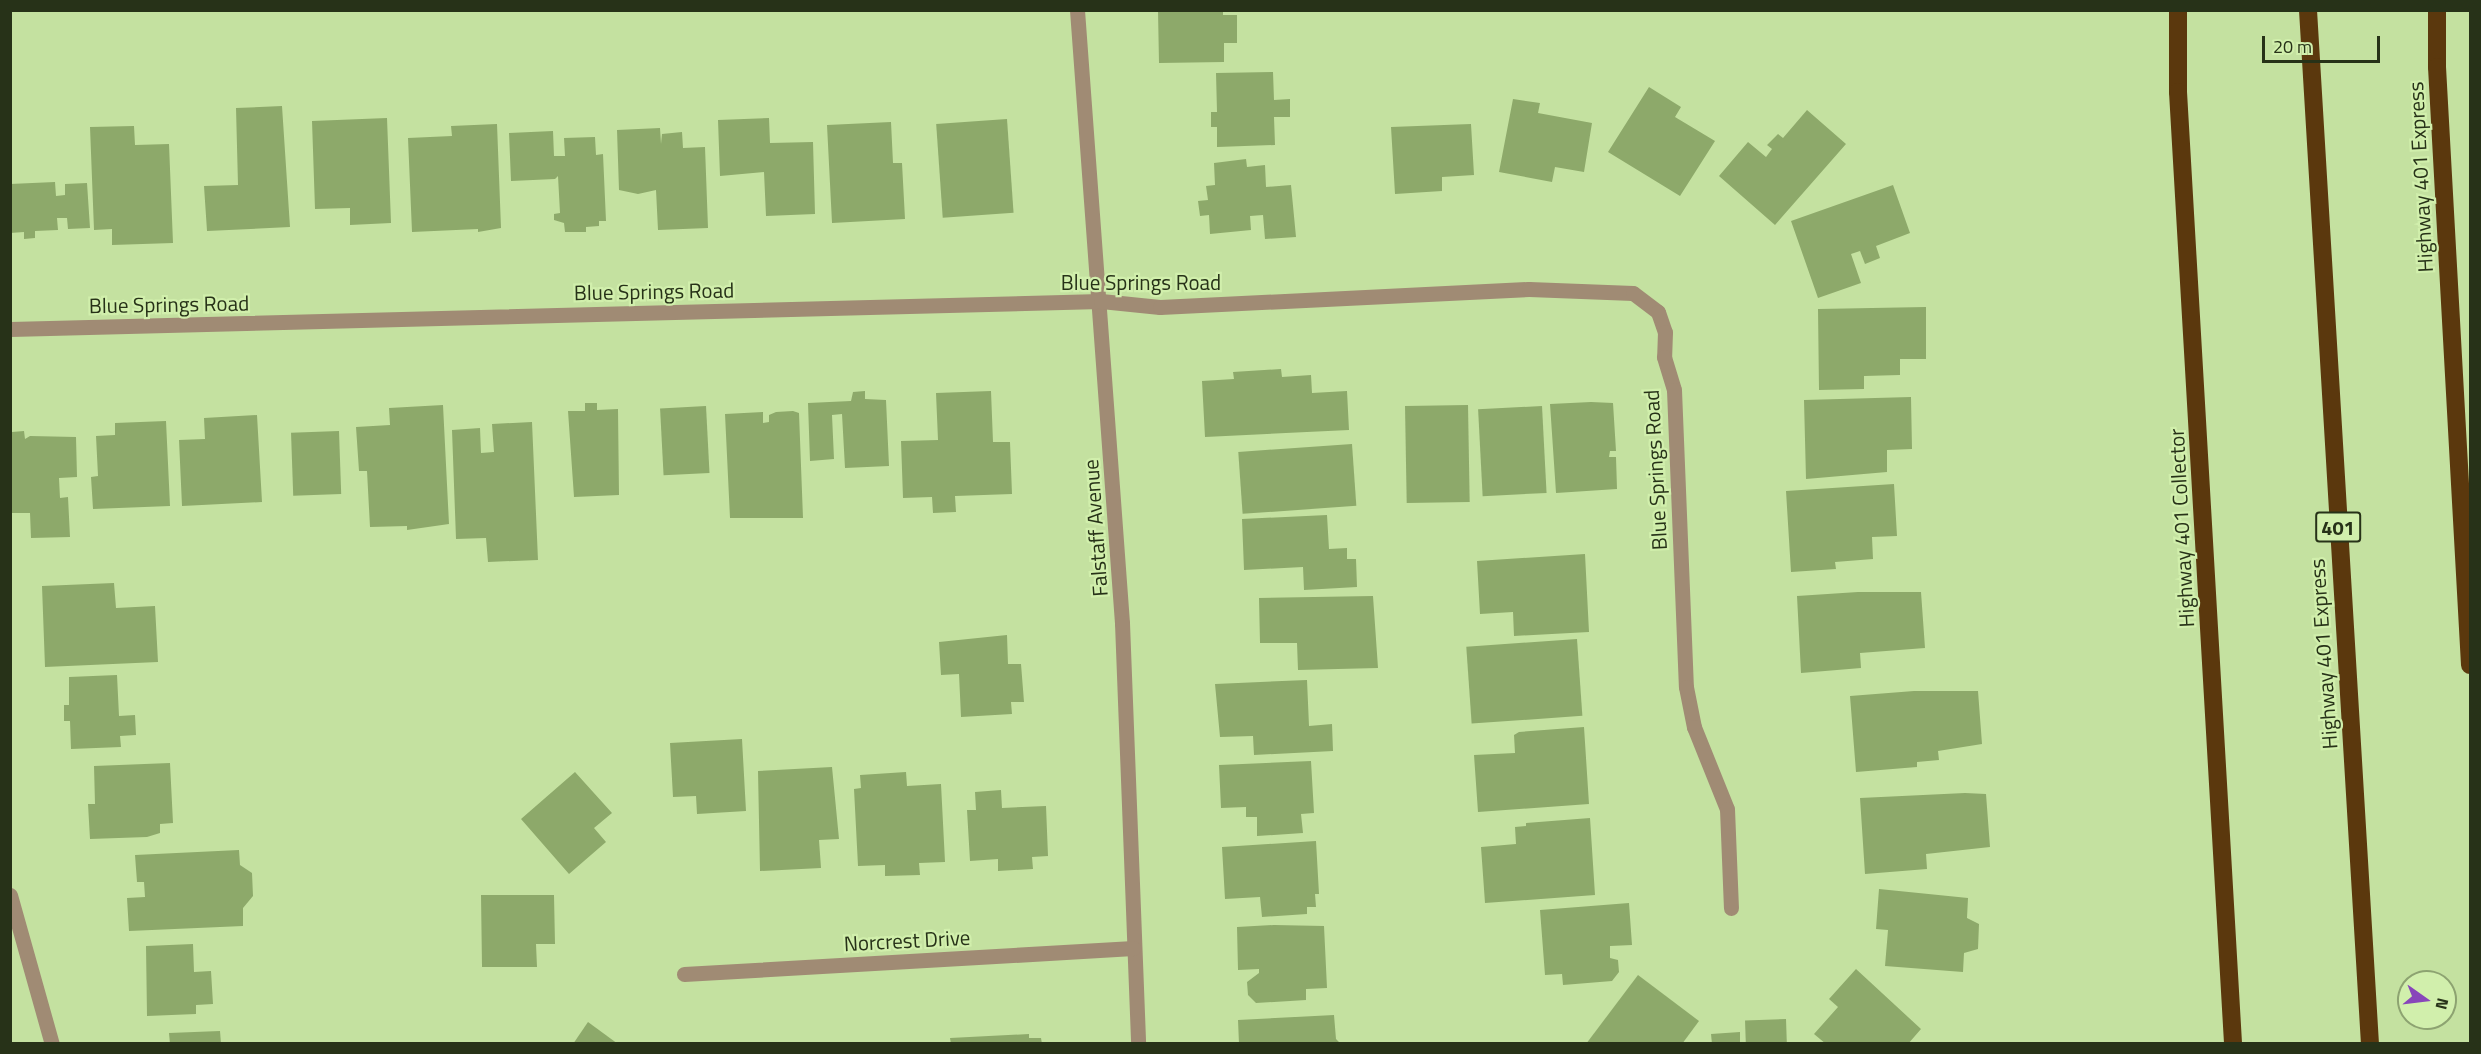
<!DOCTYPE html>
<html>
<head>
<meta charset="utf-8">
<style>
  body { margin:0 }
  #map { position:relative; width:2481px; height:1054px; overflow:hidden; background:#c4e1a0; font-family:"Titillium Web",sans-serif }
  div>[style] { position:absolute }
  .building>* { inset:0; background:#8da96a; transform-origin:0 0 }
  .minor>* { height:15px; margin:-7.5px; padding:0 7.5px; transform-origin:7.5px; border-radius:7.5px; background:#a08b74 }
  .motorway>* { height:18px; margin:-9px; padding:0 9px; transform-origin:9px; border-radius:9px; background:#5b380d }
  span { translate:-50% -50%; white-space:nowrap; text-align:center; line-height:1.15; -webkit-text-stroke:4.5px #d1efac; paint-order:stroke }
  .shield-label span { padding:2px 4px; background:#d1efac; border:2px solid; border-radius:4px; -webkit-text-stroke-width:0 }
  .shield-label { font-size:20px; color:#273218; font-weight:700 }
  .street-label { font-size:21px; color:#273218 }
  .frame { position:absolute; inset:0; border:12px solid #273218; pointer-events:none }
  .north { position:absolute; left:2397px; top:970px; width:60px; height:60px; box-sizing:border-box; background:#d1efac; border:2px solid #8da371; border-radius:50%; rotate:104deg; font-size:16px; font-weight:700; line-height:24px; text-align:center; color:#273218 }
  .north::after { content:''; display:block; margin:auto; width:21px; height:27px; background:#8846ba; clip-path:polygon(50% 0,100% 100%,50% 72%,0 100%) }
  .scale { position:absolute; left:2262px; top:36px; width:118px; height:27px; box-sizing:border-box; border:3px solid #273218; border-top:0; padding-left:8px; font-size:18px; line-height:21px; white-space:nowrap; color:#273218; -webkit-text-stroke:4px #d1efac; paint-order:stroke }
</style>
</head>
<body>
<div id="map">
  <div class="building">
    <i style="clip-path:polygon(1223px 10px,1223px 15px,1237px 15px,1237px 43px,1224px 43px,1224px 62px,1159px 63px,1158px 11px)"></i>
    <i style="clip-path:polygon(1273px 72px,1274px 100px,1290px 99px,1290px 117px,1274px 117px,1275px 145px,1217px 147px,1217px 127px,1211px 127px,1211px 112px,1217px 112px,1216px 73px)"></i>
    <i style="clip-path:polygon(1649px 87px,1681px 107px,1675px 117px,1715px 141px,1680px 196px,1608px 152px)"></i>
    <i style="clip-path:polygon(1513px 99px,1540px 103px,1538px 113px,1592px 123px,1584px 172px,1555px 167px,1552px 182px,1499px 172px)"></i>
    <i style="clip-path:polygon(282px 106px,290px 227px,207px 231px,204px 186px,238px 185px,236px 108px)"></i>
    <i style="clip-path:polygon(1807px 110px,1846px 144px,1775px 225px,1719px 176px,1748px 142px,1766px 157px,1772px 149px,1767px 145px,1778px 134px,1783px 138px)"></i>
    <i style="clip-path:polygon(387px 118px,391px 223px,350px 225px,350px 208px,315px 209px,312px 121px)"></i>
    <i style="clip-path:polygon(769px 118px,770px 143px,813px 142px,815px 214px,766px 216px,764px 172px,720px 176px,718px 120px)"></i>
    <i style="left:1007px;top:119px;width:94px;height:71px;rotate:86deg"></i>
    <i style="clip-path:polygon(891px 122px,893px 163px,902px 163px,905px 219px,832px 223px,827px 125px)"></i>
    <i style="clip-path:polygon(497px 124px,501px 228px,478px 232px,478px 229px,412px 232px,408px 138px,452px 136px,451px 126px)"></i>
    <i style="clip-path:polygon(1471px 124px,1474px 175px,1442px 177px,1442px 191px,1395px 194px,1391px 127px)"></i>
    <i style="clip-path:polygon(134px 126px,135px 145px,169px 144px,173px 243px,112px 245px,112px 229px,94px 230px,90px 127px)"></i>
    <i style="clip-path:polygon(660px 128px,661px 144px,662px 134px,682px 132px,683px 148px,705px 147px,708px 228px,658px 230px,656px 190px,638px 194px,619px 190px,617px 130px)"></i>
    <i style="clip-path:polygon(553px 131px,554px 156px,565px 156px,564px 138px,595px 137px,596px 155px,603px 154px,606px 221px,599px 221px,599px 226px,586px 227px,586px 232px,565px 232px,564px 223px,554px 220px,554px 214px,560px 213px,558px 176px,555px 179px,511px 181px,509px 133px)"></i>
    <i style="clip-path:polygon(1246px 159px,1247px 167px,1265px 165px,1266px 187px,1291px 185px,1296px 237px,1265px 239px,1263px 215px,1250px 216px,1251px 230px,1210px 234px,1209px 215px,1200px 216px,1198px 201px,1208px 200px,1206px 186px,1215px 185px,1214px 163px)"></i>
    <i style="clip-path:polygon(55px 182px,56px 196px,65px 195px,65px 184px,87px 183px,90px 228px,68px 229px,67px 218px,57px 218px,58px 230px,35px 231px,35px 238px,24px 239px,24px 232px,10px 233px,10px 184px)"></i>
    <i style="clip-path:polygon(1893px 185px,1910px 233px,1876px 246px,1880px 258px,1865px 264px,1860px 251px,1851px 254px,1861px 283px,1818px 298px,1791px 221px)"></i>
    <i style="clip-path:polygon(1926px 307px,1926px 359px,1900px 359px,1900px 375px,1864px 376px,1864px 389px,1819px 390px,1818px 309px)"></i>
    <i style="clip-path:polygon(1281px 369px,1282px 377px,1311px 375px,1312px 393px,1347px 391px,1349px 430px,1205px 437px,1202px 381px,1234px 379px,1233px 372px)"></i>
    <i style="clip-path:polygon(865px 391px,865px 399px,886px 400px,889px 466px,845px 468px,842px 414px,832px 415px,834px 459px,810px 461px,808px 403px,851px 401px,853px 392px)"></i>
    <i style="clip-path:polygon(991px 391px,993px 442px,1010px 442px,1012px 494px,955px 496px,956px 512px,933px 513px,932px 497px,903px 498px,901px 441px,938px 440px,936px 393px)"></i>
    <i style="clip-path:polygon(1911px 397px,1912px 449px,1887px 450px,1887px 472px,1806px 479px,1804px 400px)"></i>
    <i style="clip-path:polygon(1591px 402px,1613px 403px,1616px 451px,1610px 451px,1609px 457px,1616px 457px,1617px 489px,1556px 493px,1550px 404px)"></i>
    <i style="clip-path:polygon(585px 403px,597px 403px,597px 410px,618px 409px,619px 495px,574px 497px,568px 411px,585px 411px)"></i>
    <i style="clip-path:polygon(443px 405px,449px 524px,407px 530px,407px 526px,370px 527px,367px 471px,359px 471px,356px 427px,390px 425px,389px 408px)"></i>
    <i style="left:1468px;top:405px;width:97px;height:63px;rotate:89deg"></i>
    <i style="left:706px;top:406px;width:67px;height:46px;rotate:87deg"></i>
    <i style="left:1542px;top:406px;width:87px;height:64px;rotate:87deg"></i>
    <i style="clip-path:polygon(793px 411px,799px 413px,803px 518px,730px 518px,725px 414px,763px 412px,763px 423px,769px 422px,769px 415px,776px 412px)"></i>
    <i style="clip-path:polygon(257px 415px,262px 502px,182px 506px,179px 440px,205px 439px,204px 418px)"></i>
    <i style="clip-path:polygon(166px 421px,170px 506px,93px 509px,91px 477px,98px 476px,96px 436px,115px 435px,115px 423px)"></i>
    <i style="clip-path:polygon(532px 422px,538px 560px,488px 562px,486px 538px,456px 539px,452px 430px,480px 428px,481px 453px,494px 452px,492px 424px)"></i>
    <i style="clip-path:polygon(24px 431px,25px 439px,30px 436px,76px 437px,77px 477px,59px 478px,60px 498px,68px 497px,70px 537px,31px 538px,30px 513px,10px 513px,10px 440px,12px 432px)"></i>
    <i style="left:339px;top:431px;width:63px;height:48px;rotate:88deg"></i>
    <i style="left:1352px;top:444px;width:62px;height:114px;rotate:86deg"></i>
    <i style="clip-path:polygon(1894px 484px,1897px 536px,1872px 537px,1873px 559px,1835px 562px,1836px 569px,1791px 572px,1786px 491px)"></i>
    <i style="clip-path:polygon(1327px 515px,1329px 549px,1347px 548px,1347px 559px,1356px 559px,1357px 587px,1304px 590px,1303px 567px,1244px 570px,1242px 519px)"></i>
    <i style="clip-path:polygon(1585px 554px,1589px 632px,1514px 636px,1513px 612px,1480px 614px,1477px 561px)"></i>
    <i style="clip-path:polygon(114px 583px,116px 608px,155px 606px,158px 662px,45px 667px,42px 586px)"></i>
    <i style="clip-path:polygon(1858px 592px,1921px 592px,1925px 648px,1860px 653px,1861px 668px,1801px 673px,1797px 596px)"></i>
    <i style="clip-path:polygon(1373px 596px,1378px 668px,1298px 670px,1297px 643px,1260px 643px,1259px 598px)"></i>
    <i style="clip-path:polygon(1007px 635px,1008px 664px,1021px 664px,1024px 702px,1011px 702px,1012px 714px,961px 717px,959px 674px,941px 675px,939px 642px)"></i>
    <i style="left:1577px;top:639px;width:77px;height:111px;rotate:86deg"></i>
    <i style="clip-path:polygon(117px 675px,119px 716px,135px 715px,136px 735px,120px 736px,121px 747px,71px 749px,70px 721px,64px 721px,64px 705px,69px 705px,69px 677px)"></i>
    <i style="clip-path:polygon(1307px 680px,1309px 726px,1332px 724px,1333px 751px,1254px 755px,1253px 736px,1220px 737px,1215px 684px)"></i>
    <i style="clip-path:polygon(1914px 691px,1978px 691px,1982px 744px,1938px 751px,1939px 760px,1917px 762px,1917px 767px,1856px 772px,1850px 696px)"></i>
    <i style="clip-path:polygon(1584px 727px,1589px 804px,1478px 812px,1474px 755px,1515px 753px,1514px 735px,1519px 732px)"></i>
    <i style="clip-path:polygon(742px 739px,746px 811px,697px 814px,696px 796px,673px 797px,670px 743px)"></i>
    <i style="clip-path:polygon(1311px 761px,1314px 813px,1301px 814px,1303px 833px,1257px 836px,1257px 817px,1246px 817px,1246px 807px,1221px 808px,1219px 765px)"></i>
    <i style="clip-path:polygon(170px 763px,173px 823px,160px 824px,160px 833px,147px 837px,90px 839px,88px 804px,95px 804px,94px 766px)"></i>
    <i style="clip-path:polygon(832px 767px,839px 839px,819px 840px,821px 868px,760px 871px,758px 771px)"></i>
    <i style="clip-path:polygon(575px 772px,612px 813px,594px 828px,606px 842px,569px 874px,521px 819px)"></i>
    <i style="clip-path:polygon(906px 772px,907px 786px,941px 784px,945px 862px,919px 863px,920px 875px,885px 876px,885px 865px,858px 866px,854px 789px,861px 788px,860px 775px)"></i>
    <i style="clip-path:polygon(1001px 790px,1002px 808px,1046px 806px,1048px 856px,1032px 857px,1033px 869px,998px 871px,998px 859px,970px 861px,967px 810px,976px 810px,975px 792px)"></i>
    <i style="clip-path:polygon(1965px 793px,1986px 794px,1990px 847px,1926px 854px,1927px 869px,1865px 874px,1860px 798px)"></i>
    <i style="clip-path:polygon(1590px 818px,1595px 895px,1485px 903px,1481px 847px,1516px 844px,1515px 827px,1526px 826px,1526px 823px)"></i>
    <i style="clip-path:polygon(1316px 841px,1319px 894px,1315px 894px,1316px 907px,1307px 907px,1307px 914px,1262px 917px,1260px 897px,1225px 899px,1222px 847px)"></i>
    <i style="clip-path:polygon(239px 850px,240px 865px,252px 873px,253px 896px,243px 908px,243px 926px,129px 931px,127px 898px,145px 897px,144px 882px,137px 882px,135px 855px)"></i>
    <i style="clip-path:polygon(1879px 889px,1968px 898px,1967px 918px,1979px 924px,1978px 949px,1964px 953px,1963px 972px,1885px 966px,1888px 930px,1876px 929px)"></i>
    <i style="clip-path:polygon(481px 895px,554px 895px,555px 944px,536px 944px,537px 967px,482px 967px)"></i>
    <i style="clip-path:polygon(1629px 903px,1632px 945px,1610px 946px,1610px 958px,1618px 960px,1619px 972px,1612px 981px,1563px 985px,1562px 974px,1545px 975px,1540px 910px)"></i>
    <i style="clip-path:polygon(1274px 925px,1324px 926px,1327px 988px,1306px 989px,1306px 1000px,1256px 1003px,1248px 995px,1247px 982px,1259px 973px,1259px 969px,1238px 970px,1237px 927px)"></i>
    <i style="clip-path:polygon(193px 944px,194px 972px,211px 971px,213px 1004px,196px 1005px,196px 1014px,147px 1016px,146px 946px)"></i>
    <i style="clip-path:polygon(1856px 969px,1921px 1029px,1908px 1044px,1826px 1044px,1814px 1034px,1838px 1007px,1829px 999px)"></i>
    <i style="clip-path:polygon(1638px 975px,1699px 1021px,1682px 1044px,1586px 1044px)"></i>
    <i style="clip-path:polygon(1334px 1015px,1336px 1039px,1341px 1044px,1239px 1044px,1238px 1020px)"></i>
    <i style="left:1786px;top:1019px;width:25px;height:41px;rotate:88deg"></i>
    <i style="clip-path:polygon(588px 1022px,618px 1044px,573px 1044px)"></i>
    <i style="clip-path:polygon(220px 1031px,221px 1044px,170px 1044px,169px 1033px)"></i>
    <i style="clip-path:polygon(1740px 1032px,1740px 1044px,1712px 1044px,1711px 1034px)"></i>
    <i style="clip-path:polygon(1029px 1034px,1029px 1038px,1041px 1038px,1042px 1044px,951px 1044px,950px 1038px)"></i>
  </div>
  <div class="minor">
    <i style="left:1077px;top:10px;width:615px;rotate:85.8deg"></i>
    <i style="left:1122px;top:623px;width:421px;rotate:87.8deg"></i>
    <i style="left:10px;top:329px;width:1091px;rotate:-1.47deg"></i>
    <i style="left:1101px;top:301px;width:59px;rotate:5.8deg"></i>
    <i style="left:1160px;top:307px;width:369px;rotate:-2.8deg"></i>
    <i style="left:1529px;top:289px;width:104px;rotate:2.2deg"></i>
    <i style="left:1633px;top:293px;width:31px;rotate:37deg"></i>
    <i style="left:1658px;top:312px;width:21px;rotate:71deg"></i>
    <i style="left:1665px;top:332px;width:25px;rotate:92deg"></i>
    <i style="left:1664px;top:357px;width:34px;rotate:73deg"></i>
    <i style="left:1674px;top:390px;width:297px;rotate:87.7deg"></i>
    <i style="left:1686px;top:687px;width:41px;rotate:78.7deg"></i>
    <i style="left:1694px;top:727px;width:88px;rotate:68.1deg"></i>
    <i style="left:1727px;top:809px;width:99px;rotate:87.7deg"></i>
    <i style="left:10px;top:895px;width:155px;rotate:74.3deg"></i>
    <i style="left:684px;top:974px;width:450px;rotate:-3.3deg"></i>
  </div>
  <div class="motorway">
    <i style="left:2178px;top:10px;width:82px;rotate:90deg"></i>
    <i style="left:2178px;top:92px;width:954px;rotate:86.69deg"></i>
    <i style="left:2308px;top:10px;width:1036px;rotate:86.57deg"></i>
    <i style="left:2437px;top:10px;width:57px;rotate:90deg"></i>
    <i style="left:2437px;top:67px;width:599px;rotate:86.84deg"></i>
  </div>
  <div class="shield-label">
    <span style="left:2338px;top:527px">401</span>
  </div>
  <div class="street-label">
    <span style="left:2420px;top:177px;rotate:-93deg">Highway 401 Express</span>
    <span style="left:1141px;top:282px">Blue Springs Road</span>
    <span style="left:654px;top:291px;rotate:-1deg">Blue Springs Road</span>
    <span style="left:169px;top:304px;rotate:-1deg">Blue Springs Road</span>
    <span style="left:1655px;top:470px;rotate:-93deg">Blue Springs Road</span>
    <span style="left:1095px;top:528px;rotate:-94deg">Falstaff Avenue</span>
    <span style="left:2181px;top:528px;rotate:-93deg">Highway 401 Collector</span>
    <span style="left:2323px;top:654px;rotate:-94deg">Highway 401 Express</span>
    <span style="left:907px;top:940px;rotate:-3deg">Norcrest Drive</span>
  </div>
  <div class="frame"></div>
  <div class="north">N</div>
  <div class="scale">20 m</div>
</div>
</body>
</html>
